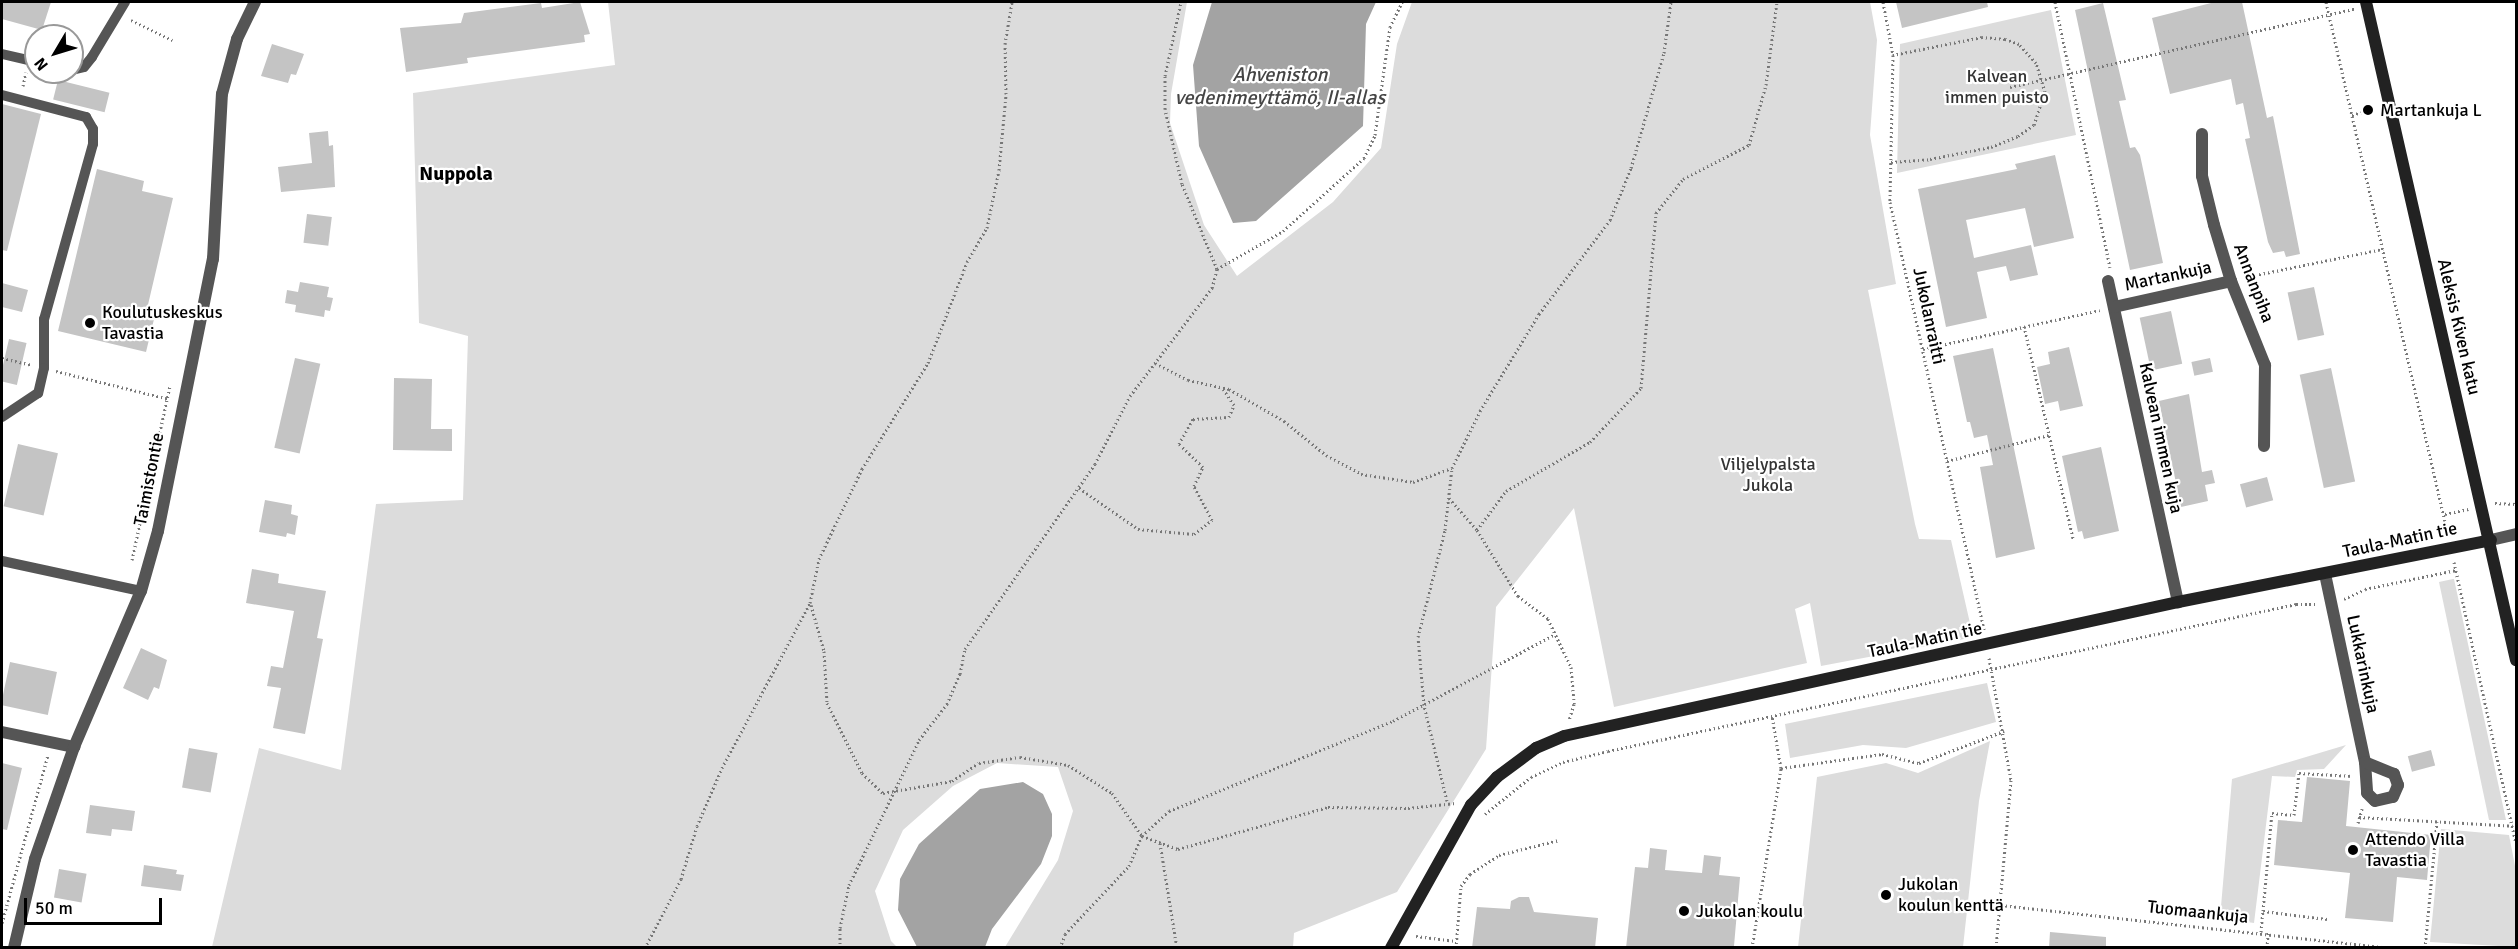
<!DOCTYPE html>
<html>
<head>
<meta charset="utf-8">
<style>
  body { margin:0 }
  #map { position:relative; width:2518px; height:949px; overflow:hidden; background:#fff; font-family:Signika,sans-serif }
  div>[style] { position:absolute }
  .green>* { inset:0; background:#dcdcdc }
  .water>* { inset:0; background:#a3a3a3 }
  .building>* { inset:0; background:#c4c4c4; transform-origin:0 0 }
  .path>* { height:3px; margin-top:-1.5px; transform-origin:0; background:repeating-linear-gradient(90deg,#777 0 1.5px,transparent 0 4.5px) }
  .lane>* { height:10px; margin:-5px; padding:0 5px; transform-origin:5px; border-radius:5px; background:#555 }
  .street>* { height:12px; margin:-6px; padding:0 6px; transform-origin:6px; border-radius:6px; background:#555 }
  .secondary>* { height:12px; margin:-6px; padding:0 6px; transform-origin:6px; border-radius:6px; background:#222 }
  .dots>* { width:16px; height:16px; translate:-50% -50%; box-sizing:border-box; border:3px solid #fff; border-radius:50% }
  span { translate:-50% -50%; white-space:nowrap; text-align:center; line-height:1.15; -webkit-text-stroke:4.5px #fff; paint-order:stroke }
  .park-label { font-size:18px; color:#333 }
  .poi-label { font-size:18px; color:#000 }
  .left { translate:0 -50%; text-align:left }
  .street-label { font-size:18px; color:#000 }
  .water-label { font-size:20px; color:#444; font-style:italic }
  .neighbourhood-label { font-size:20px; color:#000; font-weight:700 }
  .frame { position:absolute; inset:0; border:3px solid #000; pointer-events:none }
  .north { position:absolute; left:24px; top:24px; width:60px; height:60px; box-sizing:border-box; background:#fff; border:2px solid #999; border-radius:50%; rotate:232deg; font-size:16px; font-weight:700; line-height:24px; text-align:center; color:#000 }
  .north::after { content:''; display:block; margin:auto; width:21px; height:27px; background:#000; clip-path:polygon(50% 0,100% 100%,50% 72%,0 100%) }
  .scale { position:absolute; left:24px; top:898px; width:138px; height:27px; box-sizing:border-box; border:3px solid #000; border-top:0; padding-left:8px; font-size:18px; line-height:21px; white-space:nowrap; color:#000; -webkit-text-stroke:4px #fff; paint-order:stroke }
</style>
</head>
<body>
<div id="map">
  <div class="green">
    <i style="clip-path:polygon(608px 2px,1187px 2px,1171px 94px,1170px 123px,1204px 225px,1237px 276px,1333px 202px,1381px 148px,1397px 44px,1412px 2px,1870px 2px,1877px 40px,1870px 135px,1896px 284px,1868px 290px,1915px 524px,1919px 539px,1951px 540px,1972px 632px,1964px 639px,1821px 666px,1810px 603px,1795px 609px,1807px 663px,1614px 707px,1574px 508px,1496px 607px,1486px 749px,1397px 892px,1294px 933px,1293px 947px,1005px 947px,1058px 860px,1073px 811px,1058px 767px,997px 763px,953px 786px,903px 830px,875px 891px,891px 941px,897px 947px,212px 947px,259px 748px,341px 770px,376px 504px,463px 500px,468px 336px,419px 323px,413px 93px,615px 65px)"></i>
    <i style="clip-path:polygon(2051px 10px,2076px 135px,1897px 173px,1900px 44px)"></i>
    <i style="clip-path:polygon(2453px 579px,2454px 579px,2506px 820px,2489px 820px,2439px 582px)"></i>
    <i style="clip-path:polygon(1987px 683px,1996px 722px,1906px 748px,1863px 745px,1790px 758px,1785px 724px)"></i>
    <i style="clip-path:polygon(1990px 741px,1979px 801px,1963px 947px,1798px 947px,1817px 777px,1886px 763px,1918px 773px)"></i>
    <i style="clip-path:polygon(2346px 745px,2324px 769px,2297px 770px,2295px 777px,2272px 776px,2254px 923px,2220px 918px,2232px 779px)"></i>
    <i style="clip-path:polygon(2441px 829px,2509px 835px,2516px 871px,2516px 947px,2430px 942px)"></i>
  </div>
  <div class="water">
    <i style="clip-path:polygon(1212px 2px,1376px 2px,1366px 24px,1363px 126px,1256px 221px,1233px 223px,1199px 146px,1193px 65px)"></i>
    <i style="clip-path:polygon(1023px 782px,1043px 794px,1052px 814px,1052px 836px,1041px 864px,992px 929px,985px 947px,917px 947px,898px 910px,900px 879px,919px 844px,980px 789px)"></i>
  </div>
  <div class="building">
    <i style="clip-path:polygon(2px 2px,51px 2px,42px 30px,2px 19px)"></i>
    <i style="clip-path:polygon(580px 2px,590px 34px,584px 35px,585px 42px,467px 58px,468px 63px,406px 72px,400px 28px,461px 23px,464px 13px,541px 3px,542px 8px)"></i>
    <i style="clip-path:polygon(1896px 2px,1987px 2px,1988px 7px,1902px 28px)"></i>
    <i style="clip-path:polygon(2215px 2px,2242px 2px,2267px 118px,2273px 116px,2300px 254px,2286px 257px,2284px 251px,2273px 253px,2268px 242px,2245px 139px,2250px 138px,2243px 103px,2236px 105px,2231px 79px,2170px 94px,2152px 18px)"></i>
    <i style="clip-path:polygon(2103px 3px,2126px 100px,2119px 101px,2130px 148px,2135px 147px,2140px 155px,2163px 263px,2130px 270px,2075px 10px)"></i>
    <i style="clip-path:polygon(272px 44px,304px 54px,296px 75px,291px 74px,288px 83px,261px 76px)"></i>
    <i style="left:58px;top:80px;width:53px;height:20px;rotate:14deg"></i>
    <i style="clip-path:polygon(2px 104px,41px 114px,7px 251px,2px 250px)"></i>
    <i style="clip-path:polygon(328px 131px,329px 146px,333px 145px,335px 187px,281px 192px,278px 167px,312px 163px,309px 133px)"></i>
    <i style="clip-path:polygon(2055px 155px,2074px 238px,2034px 247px,2025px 208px,1966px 220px,1974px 258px,2031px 245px,2038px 275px,2010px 281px,2006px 266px,1977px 272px,1987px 318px,1946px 327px,1918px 189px,2017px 169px,2015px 164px)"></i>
    <i style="clip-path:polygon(97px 169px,144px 181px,142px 191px,173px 198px,147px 309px,156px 311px,146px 352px,58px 331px)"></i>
    <i style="left:307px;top:214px;width:25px;height:29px;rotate:7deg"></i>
    <i style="clip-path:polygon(300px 282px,329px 287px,327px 297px,333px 298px,330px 311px,325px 310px,324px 317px,295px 312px,296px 305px,285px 303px,287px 290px,298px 292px)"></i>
    <i style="clip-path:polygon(2px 283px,28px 290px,22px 312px,2px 307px)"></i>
    <i style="left:2314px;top:287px;width:49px;height:27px;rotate:78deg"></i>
    <i style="left:2171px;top:311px;width:54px;height:32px;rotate:78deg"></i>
    <i style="left:9px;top:339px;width:18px;height:43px;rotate:13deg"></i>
    <i style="clip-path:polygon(2069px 347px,2083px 406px,2060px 411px,2058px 401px,2045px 404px,2037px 367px,2050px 364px,2048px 352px)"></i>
    <i style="clip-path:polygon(1993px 348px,2035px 549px,1996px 558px,1980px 467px,1993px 465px,1987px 435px,1974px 438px,1970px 422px,1967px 422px,1953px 356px)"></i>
    <i style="left:295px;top:358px;width:26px;height:92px;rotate:13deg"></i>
    <i style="left:2210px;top:358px;width:14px;height:19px;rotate:78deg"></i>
    <i style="left:2331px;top:368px;width:116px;height:32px;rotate:78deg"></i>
    <i style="clip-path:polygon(394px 378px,432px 379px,431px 429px,452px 429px,452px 451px,393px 450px)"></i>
    <i style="clip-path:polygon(2189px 394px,2202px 472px,2212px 470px,2215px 483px,2205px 485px,2208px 501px,2181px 507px,2159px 401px)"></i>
    <i style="left:18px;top:444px;width:41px;height:64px;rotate:13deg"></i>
    <i style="clip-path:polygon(2101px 447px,2119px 531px,2084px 539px,2082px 531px,2078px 532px,2062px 456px)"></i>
    <i style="left:2267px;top:477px;width:24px;height:28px;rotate:75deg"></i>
    <i style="clip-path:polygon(265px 500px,292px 505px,291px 514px,298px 516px,295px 535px,287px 533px,286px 537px,259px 532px)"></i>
    <i style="clip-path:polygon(252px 569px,279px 574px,278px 583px,326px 591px,317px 638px,323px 639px,305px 734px,273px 728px,281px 688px,267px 686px,271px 666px,283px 668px,294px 611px,246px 603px)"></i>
    <i style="clip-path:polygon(141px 648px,167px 660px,159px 689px,154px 687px,148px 700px,123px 688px)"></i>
    <i style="left:10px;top:662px;width:48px;height:44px;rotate:12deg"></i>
    <i style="left:189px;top:748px;width:29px;height:40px;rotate:10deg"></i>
    <i style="left:2431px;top:750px;width:16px;height:24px;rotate:75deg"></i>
    <i style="clip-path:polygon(2px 763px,22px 768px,7px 830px,2px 829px)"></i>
    <i style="clip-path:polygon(2307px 777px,2350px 781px,2346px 826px,2431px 835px,2427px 880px,2397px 877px,2393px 922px,2345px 918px,2350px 873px,2274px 865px,2278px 820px,2302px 822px)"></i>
    <i style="clip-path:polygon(90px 805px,135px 811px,132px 831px,112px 829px,111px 836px,86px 833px)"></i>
    <i style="clip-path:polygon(1650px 848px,1667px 850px,1665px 870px,1702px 873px,1704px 855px,1721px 857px,1719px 875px,1740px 877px,1734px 946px,1626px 948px,1635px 867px,1648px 868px)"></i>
    <i style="clip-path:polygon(144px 865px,177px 870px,176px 874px,184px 875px,181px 891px,141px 886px)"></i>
    <i style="left:59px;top:869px;width:28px;height:29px;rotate:10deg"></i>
    <i style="clip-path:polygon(1519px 897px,1529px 897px,1534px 912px,1598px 918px,1595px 948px,1472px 948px,1477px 907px,1510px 909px,1511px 901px)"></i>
    <i style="clip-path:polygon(2050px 932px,2106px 937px,2106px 948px,2049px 948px)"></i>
  </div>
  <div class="path">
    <i style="left:1883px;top:2px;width:54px;rotate:79.3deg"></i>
    <i style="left:1893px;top:55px;width:147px;rotate:91.2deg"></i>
    <i style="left:1890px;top:202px;width:439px;rotate:77.6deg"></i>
    <i style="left:2055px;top:2px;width:271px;rotate:78.3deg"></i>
    <i style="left:2326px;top:2px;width:547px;rotate:77.11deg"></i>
    <i style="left:131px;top:20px;width:46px;rotate:26deg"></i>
    <i style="left:23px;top:86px;width:14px;rotate:-78deg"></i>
    <i style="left:2010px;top:87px;width:353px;rotate:-12.8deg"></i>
    <i style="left:2352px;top:115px;width:17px;rotate:-17deg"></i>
    <i style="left:1891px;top:162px;width:39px;rotate:-4deg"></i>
    <i style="left:1930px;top:159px;width:62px;rotate:-11.1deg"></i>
    <i style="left:1991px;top:147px;width:29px;rotate:-22deg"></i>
    <i style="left:2018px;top:136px;width:19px;rotate:-35deg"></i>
    <i style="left:2034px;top:125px;width:35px;rotate:-72deg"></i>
    <i style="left:2045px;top:92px;width:30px;rotate:-107deg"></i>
    <i style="left:2036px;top:63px;width:25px;rotate:-132deg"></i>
    <i style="left:2019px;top:44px;width:15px;rotate:-160deg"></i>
    <i style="left:2005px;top:39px;width:23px;rotate:-175deg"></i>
    <i style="left:1982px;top:37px;width:91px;rotate:168.6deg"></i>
    <i style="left:1217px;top:269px;width:76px;rotate:-29.9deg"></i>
    <i style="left:1283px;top:231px;width:109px;rotate:-42deg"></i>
    <i style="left:1364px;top:158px;width:25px;rotate:-64deg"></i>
    <i style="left:1375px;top:135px;width:109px;rotate:-82.1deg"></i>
    <i style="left:1390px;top:27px;width:28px;rotate:-64deg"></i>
    <i style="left:2246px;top:277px;width:140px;rotate:-11.6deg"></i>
    <i style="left:2024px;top:326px;width:219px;rotate:77deg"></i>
    <i style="left:1923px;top:349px;width:181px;rotate:-12.4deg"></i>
    <i style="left:2px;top:358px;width:31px;rotate:13deg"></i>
    <i style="left:1155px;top:363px;width:37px;rotate:27deg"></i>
    <i style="left:1188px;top:380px;width:42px;rotate:12.4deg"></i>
    <i style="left:1229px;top:389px;width:64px;rotate:30.2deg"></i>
    <i style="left:1284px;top:421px;width:54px;rotate:39deg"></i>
    <i style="left:1326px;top:455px;width:40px;rotate:28deg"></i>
    <i style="left:1361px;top:474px;width:53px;rotate:8.7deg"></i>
    <i style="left:1413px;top:482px;width:41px;rotate:-19.7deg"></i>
    <i style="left:56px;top:371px;width:116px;rotate:13.9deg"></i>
    <i style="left:1947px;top:461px;width:105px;rotate:-14.3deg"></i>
    <i style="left:1079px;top:488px;width:72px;rotate:34.8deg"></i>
    <i style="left:1138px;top:529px;width:56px;rotate:5.1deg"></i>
    <i style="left:1194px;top:534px;width:23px;rotate:-38deg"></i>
    <i style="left:1212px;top:520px;width:38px;rotate:-118deg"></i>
    <i style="left:1194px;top:486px;width:21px;rotate:-65deg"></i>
    <i style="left:1203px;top:467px;width:33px;rotate:-136deg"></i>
    <i style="left:1179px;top:444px;width:29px;rotate:-61deg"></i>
    <i style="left:1193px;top:419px;width:36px;rotate:-3deg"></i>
    <i style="left:1229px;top:417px;width:13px;rotate:-67deg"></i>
    <i style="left:1234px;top:405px;width:22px;rotate:-124deg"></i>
    <i style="left:1449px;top:498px;width:43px;rotate:48.8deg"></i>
    <i style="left:1477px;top:530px;width:78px;rotate:58.2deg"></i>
    <i style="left:1518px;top:596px;width:38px;rotate:37deg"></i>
    <i style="left:1548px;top:619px;width:53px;rotate:64.4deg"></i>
    <i style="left:1571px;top:667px;width:37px;rotate:85deg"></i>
    <i style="left:1574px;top:704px;width:17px;rotate:107deg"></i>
    <i style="left:2495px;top:503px;width:21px;rotate:3deg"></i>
    <i style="left:2445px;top:514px;width:24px;rotate:-12deg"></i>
    <i style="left:1477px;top:530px;width:49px;rotate:-53.4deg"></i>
    <i style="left:1506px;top:491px;width:97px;rotate:-30.3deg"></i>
    <i style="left:1590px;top:442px;width:74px;rotate:-46.6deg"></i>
    <i style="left:1641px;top:388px;width:176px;rotate:-85.1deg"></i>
    <i style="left:1656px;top:213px;width:43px;rotate:-51.5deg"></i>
    <i style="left:1683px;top:179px;width:74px;rotate:-27.3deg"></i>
    <i style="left:1749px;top:145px;width:62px;rotate:-74.2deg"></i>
    <i style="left:1766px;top:85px;width:84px;rotate:-82.5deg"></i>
    <i style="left:132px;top:560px;width:179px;rotate:-77.7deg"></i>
    <i style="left:2454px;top:562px;width:288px;rotate:77.6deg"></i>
    <i style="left:2344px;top:599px;width:23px;rotate:-25deg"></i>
    <i style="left:2365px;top:589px;width:93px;rotate:-11.8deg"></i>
    <i style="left:811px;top:605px;width:48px;rotate:74.2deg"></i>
    <i style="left:824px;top:651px;width:52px;rotate:86.7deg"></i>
    <i style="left:827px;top:703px;width:78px;rotate:63.4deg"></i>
    <i style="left:862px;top:773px;width:29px;rotate:44deg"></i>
    <i style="left:883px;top:793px;width:70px;rotate:-9.9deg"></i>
    <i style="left:952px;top:781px;width:32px;rotate:-34deg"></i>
    <i style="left:979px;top:763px;width:41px;rotate:-8.3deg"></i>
    <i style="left:1020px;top:757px;width:49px;rotate:9.5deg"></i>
    <i style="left:1068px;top:765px;width:52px;rotate:32.5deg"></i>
    <i style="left:1112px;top:793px;width:52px;rotate:55.1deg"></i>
    <i style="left:1142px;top:836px;width:38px;rotate:20deg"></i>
    <i style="left:1178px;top:849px;width:156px;rotate:-15.6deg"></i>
    <i style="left:1328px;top:807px;width:80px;rotate:0.7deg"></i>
    <i style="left:1408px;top:808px;width:48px;rotate:-5.9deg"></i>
    <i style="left:1989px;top:658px;width:124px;rotate:79.8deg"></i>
    <i style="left:2011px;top:780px;width:169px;rotate:95.1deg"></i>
    <i style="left:1781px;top:768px;width:102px;rotate:-7.9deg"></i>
    <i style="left:1882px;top:754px;width:38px;rotate:14deg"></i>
    <i style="left:1919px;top:763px;width:91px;rotate:-20.6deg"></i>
    <i style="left:1447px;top:801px;width:99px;rotate:-103.5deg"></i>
    <i style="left:1424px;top:705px;width:68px;rotate:-95deg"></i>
    <i style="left:1418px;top:637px;width:110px;rotate:-75.8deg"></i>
    <i style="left:1445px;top:530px;width:62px;rotate:-83.6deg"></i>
    <i style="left:1452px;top:468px;width:64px;rotate:-63.8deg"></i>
    <i style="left:1480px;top:411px;width:114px;rotate:-58.7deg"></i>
    <i style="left:1539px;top:314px;width:118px;rotate:-52.9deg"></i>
    <i style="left:1610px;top:220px;width:56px;rotate:-68deg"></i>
    <i style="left:1631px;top:168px;width:120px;rotate:-74deg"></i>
    <i style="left:1664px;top:53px;width:51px;rotate:-82.2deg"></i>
    <i style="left:1485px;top:814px;width:59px;rotate:-38.8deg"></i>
    <i style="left:1531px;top:777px;width:35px;rotate:-25deg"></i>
    <i style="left:1563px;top:762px;width:46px;rotate:-13.7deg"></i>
    <i style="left:1608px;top:751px;width:704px;rotate:-12.06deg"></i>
    <i style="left:2296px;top:604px;width:22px"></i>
    <i style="left:2359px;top:817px;width:154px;rotate:3.3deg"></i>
    <i style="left:2358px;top:823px;width:15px;rotate:-74deg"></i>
    <i style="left:1160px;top:843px;width:106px;rotate:80.8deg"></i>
    <i style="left:2001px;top:905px;width:392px;rotate:6.3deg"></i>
    <i style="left:2327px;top:919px;width:64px;rotate:-172.9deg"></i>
    <i style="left:2263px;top:911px;width:98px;rotate:-84.8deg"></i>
    <i style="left:2272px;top:813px;width:22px;rotate:5deg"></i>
    <i style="left:2294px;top:815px;width:42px;rotate:-83.2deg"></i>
    <i style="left:2299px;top:773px;width:54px;rotate:3.2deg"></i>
    <i style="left:2px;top:923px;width:174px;rotate:-74.7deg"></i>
    <i style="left:2261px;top:932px;width:21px;rotate:-85deg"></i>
    <i style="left:1416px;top:936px;width:40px;rotate:7.1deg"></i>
    <i style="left:645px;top:948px;width:78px;rotate:-62.4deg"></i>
    <i style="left:681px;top:879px;width:55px;rotate:-73.2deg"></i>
    <i style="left:697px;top:826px;width:63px;rotate:-66.7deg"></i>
    <i style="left:722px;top:768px;width:187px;rotate:-61.9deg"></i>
    <i style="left:810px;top:603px;width:45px;rotate:-78.4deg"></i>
    <i style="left:819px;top:559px;width:100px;rotate:-64.5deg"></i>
    <i style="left:862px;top:469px;width:125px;rotate:-58.1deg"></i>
    <i style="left:928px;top:363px;width:108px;rotate:-68.9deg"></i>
    <i style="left:967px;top:262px;width:39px;rotate:-60deg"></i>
    <i style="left:987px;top:228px;width:59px;rotate:-78.3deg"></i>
    <i style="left:999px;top:170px;width:76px;rotate:-84.7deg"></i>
    <i style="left:1006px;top:94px;width:50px;rotate:-91.1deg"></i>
    <i style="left:1005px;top:44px;width:43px;rotate:-80.5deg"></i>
    <i style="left:840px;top:948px;width:20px;rotate:-90deg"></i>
    <i style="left:840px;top:928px;width:44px;rotate:-78.2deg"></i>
    <i style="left:849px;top:885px;width:161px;rotate:-64.2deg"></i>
    <i style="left:919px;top:740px;width:46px;rotate:-52.1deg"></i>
    <i style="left:947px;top:704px;width:33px;rotate:-67deg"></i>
    <i style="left:960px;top:674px;width:25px;rotate:-79deg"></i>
    <i style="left:965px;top:649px;width:226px;rotate:-54.9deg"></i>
    <i style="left:1095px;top:464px;width:76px;rotate:-62.8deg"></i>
    <i style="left:1130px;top:396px;width:136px;rotate:-52.8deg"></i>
    <i style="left:1212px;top:288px;width:20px;rotate:-75deg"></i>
    <i style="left:1217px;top:269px;width:92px;rotate:-112.4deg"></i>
    <i style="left:1182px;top:184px;width:77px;rotate:-102.8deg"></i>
    <i style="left:1165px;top:109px;width:33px;rotate:-90deg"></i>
    <i style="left:1165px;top:76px;width:76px;rotate:-77.8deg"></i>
    <i style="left:1060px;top:948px;width:15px;rotate:-70deg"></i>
    <i style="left:1065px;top:934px;width:93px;rotate:-46.7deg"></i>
    <i style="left:1129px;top:866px;width:33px;rotate:-67deg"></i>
    <i style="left:1142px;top:836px;width:37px;rotate:-43deg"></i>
    <i style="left:1169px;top:811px;width:241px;rotate:-21.9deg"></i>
    <i style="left:1393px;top:721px;width:184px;rotate:-28.2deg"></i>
    <i style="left:1456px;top:948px;width:62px;rotate:-85.4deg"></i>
    <i style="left:1461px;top:886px;width:15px;rotate:-53deg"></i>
    <i style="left:1470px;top:874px;width:35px;rotate:-33deg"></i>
    <i style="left:1499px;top:855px;width:62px;rotate:-14deg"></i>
    <i style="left:1752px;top:948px;width:182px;rotate:-80.8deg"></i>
    <i style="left:1781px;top:768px;width:53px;rotate:-99.8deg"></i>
    <i style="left:2267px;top:948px;width:16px;rotate:-86deg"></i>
    <i style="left:2425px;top:948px;width:127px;rotate:-84.6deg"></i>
  </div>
  <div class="lane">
    <i style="left:2px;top:54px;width:35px;rotate:13deg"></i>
    <i style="left:72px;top:70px;width:12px;rotate:-14deg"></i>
    <i style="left:84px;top:67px;width:13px;rotate:-51deg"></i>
    <i style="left:92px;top:57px;width:64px;rotate:-59deg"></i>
    <i style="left:2px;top:95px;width:87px;rotate:14.7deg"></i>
    <i style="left:86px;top:117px;width:14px;rotate:60deg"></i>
    <i style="left:93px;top:129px;width:15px;rotate:90deg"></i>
    <i style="left:93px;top:144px;width:182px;rotate:105.6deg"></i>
    <i style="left:44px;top:319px;width:49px;rotate:90deg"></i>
    <i style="left:44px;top:368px;width:26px;rotate:103deg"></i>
    <i style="left:38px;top:393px;width:43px;rotate:146.3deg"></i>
    <i style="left:2px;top:561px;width:142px;rotate:12.2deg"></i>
  </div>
  <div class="street">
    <i style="left:2202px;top:134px;width:42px;rotate:90deg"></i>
    <i style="left:2202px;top:176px;width:50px;rotate:76.2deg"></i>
    <i style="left:2214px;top:225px;width:59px;rotate:73.1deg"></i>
    <i style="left:2231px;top:281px;width:91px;rotate:68deg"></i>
    <i style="left:2265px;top:365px;width:81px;rotate:90.7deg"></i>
    <i style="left:2108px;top:281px;width:329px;rotate:77.7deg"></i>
    <i style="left:2114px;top:307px;width:120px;rotate:-12.5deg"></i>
    <i style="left:2491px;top:540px;width:26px;rotate:-13deg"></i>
    <i style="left:2325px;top:574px;width:192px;rotate:78deg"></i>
    <i style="left:2365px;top:762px;width:31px;rotate:86deg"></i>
    <i style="left:2367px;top:793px;width:11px;rotate:45deg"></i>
    <i style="left:2375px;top:801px;width:18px;rotate:-13deg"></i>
    <i style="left:2393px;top:797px;width:13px;rotate:-67deg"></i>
    <i style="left:2398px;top:785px;width:12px;rotate:-110deg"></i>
    <i style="left:2394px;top:774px;width:31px;rotate:-158deg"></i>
    <i style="left:2px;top:732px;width:74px;rotate:11.8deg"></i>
    <i style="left:14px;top:948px;width:91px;rotate:-76.7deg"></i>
    <i style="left:35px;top:859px;width:119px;rotate:-70.8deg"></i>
    <i style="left:74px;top:747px;width:170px;rotate:-66.8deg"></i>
    <i style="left:141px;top:591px;width:62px;rotate:-74.2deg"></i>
    <i style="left:158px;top:531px;width:278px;rotate:-78.6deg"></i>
    <i style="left:213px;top:259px;width:165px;rotate:-86.9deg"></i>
    <i style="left:222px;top:94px;width:57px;rotate:-74.7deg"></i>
    <i style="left:237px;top:39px;width:41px;rotate:-64.1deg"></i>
  </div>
  <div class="secondary">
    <i style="left:2366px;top:2px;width:675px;rotate:77.16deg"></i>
    <i style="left:1391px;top:948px;width:164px;rotate:-60.8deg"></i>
    <i style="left:1471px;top:805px;width:38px;rotate:-47deg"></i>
    <i style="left:1497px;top:777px;width:49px;rotate:-36.6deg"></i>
    <i style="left:1536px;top:748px;width:30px;rotate:-23deg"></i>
    <i style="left:1564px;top:736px;width:628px;rotate:-12.31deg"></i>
    <i style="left:2178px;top:602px;width:319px;rotate:-11.2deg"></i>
  </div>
  <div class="dots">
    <i style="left:2368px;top:110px;background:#000"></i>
    <i style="left:90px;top:323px;background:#000"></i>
    <i style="left:2353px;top:850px;background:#000"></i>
    <i style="left:1886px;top:895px;background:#000"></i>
    <i style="left:1684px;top:911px;background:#000"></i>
  </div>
  <div class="park-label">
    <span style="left:1997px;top:87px">Kalvean<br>immen puisto</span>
    <span style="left:1768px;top:475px">Viljelypalsta<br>Jukola</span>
  </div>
  <div class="poi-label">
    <span class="left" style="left:2380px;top:110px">Martankuja L</span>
    <span class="left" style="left:102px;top:323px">Koulutuskeskus<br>Tavastia</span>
    <span class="left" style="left:2365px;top:850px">Attendo Villa<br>Tavastia</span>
    <span class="left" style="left:1898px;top:895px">Jukolan<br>koulun kenttä</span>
    <span class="left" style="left:1696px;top:911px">Jukolan koulu</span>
  </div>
  <div class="street-label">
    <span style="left:2168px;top:276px;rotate:-12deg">Martankuja</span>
    <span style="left:2254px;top:283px;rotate:69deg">Annanpiha</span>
    <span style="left:1929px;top:316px;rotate:78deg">Jukolanraitti</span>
    <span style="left:2459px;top:327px;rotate:77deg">Aleksis Kiven katu</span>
    <span style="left:2161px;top:438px;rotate:78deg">Kalvean immen kuja</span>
    <span style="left:149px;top:479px;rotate:-79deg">Taimistontie</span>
    <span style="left:2400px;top:540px;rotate:-12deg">Taula-Matin tie</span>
    <span style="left:1925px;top:640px;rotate:-12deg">Taula-Matin tie</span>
    <span style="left:2363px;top:664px;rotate:78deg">Lukkarinkuja</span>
    <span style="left:2198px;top:912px;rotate:6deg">Tuomaankuja</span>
  </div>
  <div class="water-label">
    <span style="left:1280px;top:86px">Ahveniston<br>vedenimeyttämö, II-allas</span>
  </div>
  <div class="neighbourhood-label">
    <span style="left:456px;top:173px">Nuppola</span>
  </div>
  <div class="frame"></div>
  <div class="north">N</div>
  <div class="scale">50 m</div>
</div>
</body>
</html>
